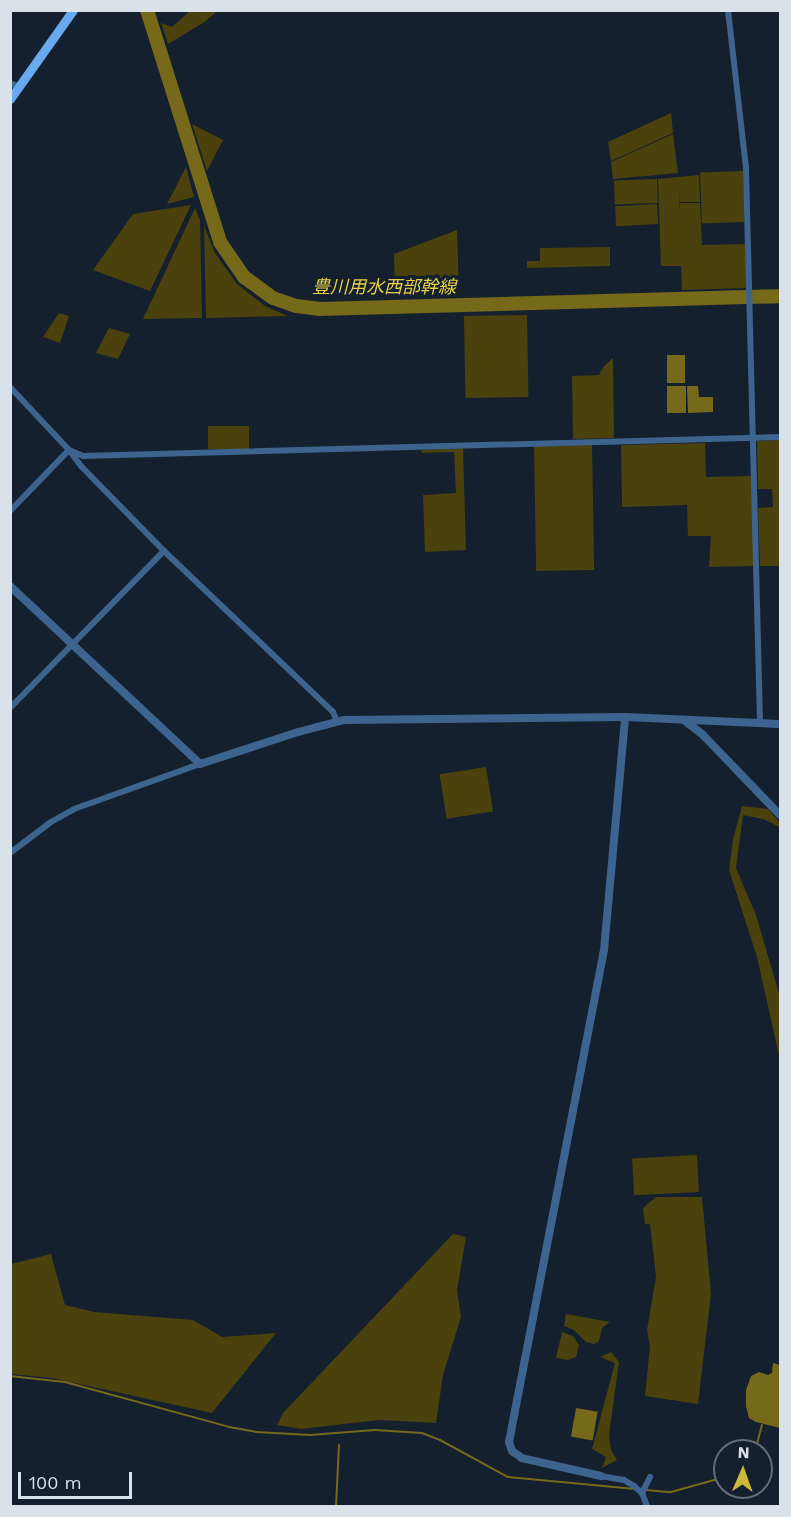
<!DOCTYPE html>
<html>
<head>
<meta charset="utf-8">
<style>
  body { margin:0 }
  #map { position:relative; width:791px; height:1517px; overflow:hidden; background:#14202d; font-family:"Work Sans","Noto Sans JP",sans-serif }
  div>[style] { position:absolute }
  .green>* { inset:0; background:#4a410c; transform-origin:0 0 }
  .water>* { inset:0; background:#76691a; transform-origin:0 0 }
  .stream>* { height:2px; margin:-1px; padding:0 1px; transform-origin:1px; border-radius:1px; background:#76691a }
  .river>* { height:14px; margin:-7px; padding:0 7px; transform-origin:7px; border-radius:7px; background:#76691a }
  .minor>* { height:6px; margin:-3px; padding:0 3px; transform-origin:3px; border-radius:3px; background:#3d648e }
  .tertiary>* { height:8px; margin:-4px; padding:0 4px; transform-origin:4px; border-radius:4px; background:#3d648e }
  .primary>* { height:9px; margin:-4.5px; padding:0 4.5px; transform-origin:4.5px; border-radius:4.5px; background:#68a9ef }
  span { translate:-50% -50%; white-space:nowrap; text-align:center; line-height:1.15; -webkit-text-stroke:6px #14202d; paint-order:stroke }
  .water-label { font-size:18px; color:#e6cf49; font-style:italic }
  .frame { position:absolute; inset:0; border:12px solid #d9e1eb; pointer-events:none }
  .north { position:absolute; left:713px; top:1439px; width:60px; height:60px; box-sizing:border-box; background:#14202d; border:2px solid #636d79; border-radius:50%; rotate:2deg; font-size:16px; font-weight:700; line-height:24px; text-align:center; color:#d9e1eb }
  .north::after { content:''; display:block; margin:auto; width:21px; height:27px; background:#ceb838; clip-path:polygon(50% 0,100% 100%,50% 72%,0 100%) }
  .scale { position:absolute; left:18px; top:1472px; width:114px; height:27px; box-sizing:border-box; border:3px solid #d9e1eb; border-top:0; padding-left:8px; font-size:18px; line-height:21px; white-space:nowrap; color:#d9e1eb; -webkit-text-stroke:4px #14202d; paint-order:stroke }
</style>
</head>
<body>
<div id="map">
  <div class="green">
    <i style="clip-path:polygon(190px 11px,217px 11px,206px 21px,168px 44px,161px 23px,172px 27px)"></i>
    <i style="clip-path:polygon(671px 113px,673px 133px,611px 161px,608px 142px)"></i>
    <i style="clip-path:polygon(192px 124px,223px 140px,207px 171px)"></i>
    <i style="clip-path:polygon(673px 134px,678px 173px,613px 179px,611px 162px)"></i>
    <i style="clip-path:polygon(186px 167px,194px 197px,167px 204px)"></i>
    <i style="left:743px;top:171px;width:51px;height:43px;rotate:88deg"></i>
    <i style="clip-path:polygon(699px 175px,700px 202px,680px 202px,679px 191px,680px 211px,680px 203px,700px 203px,702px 245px,745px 244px,747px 288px,682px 290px,681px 266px,661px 266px,658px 179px)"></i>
    <i style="left:657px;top:179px;width:24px;height:43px;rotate:88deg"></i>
    <i style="left:657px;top:204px;width:20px;height:42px;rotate:87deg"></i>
    <i style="clip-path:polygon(191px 205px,150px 291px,93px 270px,133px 214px)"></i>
    <i style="clip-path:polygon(195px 208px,200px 220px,202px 318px,143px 319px)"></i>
    <i style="clip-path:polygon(204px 226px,215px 253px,237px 284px,265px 306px,288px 316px,206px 318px)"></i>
    <i style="clip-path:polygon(457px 230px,459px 291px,395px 293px,394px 254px)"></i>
    <i style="clip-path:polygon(610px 247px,610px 266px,527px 268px,527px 261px,540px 261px,540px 248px)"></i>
    <i style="clip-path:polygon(59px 313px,69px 316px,60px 343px,43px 337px)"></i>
    <i style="left:527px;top:315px;width:82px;height:63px;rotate:89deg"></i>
    <i style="clip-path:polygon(109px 328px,130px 334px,118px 359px,96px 353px)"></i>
    <i style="clip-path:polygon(613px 358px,614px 438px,573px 439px,572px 376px,599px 375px,604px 366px)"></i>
    <i style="left:249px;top:426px;width:23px;height:41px;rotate:90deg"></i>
    <i style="clip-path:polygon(780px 440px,780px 566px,760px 566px,758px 508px,773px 507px,772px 489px,758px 489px,757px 441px)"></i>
    <i style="clip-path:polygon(705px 443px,706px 477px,752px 476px,755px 566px,709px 567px,711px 536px,688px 536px,687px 505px,622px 507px,621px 445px)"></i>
    <i style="left:592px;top:445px;width:125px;height:58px;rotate:89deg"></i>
    <i style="clip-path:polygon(463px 448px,466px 550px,425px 552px,423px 495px,456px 493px,454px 452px,422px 453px,421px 450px)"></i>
    <i style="left:486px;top:767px;width:45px;height:47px;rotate:81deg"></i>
    <i style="clip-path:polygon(742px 806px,768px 809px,780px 823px,780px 827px,763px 819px,743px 815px,736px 868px,756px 915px,780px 997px,780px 1060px,757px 957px,729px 870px,733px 839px)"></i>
    <i style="left:697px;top:1155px;width:37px;height:65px;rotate:87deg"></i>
    <i style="clip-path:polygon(656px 1197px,702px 1197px,711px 1294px,698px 1404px,645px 1396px,650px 1346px,647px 1330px,656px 1277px,650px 1224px,645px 1224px,643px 1208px)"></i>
    <i style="clip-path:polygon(453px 1234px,466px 1237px,457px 1290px,461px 1317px,443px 1375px,436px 1423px,379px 1420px,301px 1429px,277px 1425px,283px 1413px)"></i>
    <i style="clip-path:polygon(51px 1254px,65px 1305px,94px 1312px,193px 1320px,222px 1337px,276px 1333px,212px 1413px,52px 1378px,11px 1374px,11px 1264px)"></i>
    <i style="clip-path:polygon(566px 1314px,610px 1322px,602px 1328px,599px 1341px,594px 1344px,586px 1342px,574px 1330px,564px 1326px)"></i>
    <i style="clip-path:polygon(562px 1332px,573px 1336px,579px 1345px,576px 1357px,568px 1360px,556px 1358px)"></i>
    <i style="clip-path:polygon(611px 1352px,619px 1362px,609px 1435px,611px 1450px,617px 1460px,602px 1468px,606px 1457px,592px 1449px,615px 1363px,600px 1357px)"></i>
  </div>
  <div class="water">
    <i style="left:667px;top:355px;width:18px;height:28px"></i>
    <i style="left:667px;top:386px;width:19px;height:27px"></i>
    <i style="clip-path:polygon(687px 386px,698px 386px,699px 397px,713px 397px,713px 412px,688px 413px)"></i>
    <i style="clip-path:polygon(773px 1363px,780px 1365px,780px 1428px,756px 1422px,749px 1418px,746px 1406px,746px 1390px,751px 1376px,759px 1372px,768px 1375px,772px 1373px)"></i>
    <i style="left:576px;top:1408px;width:22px;height:29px;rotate:10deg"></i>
  </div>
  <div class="stream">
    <i style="left:10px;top:1376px;width:55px;rotate:6.2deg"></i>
    <i style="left:65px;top:1382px;width:170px;rotate:15.3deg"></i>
    <i style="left:229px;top:1427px;width:27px;rotate:10deg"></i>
    <i style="left:256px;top:1432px;width:54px;rotate:3.2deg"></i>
    <i style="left:310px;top:1435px;width:65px;rotate:-4.4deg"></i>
    <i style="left:375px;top:1430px;width:47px;rotate:3.7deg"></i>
    <i style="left:422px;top:1433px;width:19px;rotate:21deg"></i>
    <i style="left:440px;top:1440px;width:77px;rotate:28.6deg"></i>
    <i style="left:508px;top:1477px;width:128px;rotate:5.4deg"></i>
    <i style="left:755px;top:1451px;width:27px;rotate:-75deg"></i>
    <i style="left:646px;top:1490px;width:25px;rotate:5deg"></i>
    <i style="left:671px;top:1492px;width:56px;rotate:-15.5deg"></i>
    <i style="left:336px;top:1506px;width:61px;rotate:-87.2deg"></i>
  </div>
  <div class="river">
    <i style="left:147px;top:10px;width:243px;rotate:72.5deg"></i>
    <i style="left:220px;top:242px;width:42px;rotate:55.6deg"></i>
    <i style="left:244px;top:277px;width:36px;rotate:36deg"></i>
    <i style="left:273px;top:298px;width:24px;rotate:19deg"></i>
    <i style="left:296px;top:306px;width:23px;rotate:7deg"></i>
    <i style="left:319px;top:309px;width:461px;rotate:-1.6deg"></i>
  </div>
  <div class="minor">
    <i style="left:728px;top:10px;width:160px;rotate:83.5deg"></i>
    <i style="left:746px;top:169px;width:554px;rotate:88.55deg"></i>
    <i style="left:10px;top:83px;width:10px;rotate:24deg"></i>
    <i style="left:10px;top:387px;width:86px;rotate:46.9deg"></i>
    <i style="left:69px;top:450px;width:20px;rotate:53deg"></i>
    <i style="left:81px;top:466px;width:119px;rotate:45.7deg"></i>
    <i style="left:164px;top:551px;width:233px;rotate:43.6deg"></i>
    <i style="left:333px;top:712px;width:10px;rotate:66deg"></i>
    <i style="left:69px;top:450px;width:15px;rotate:23deg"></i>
    <i style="left:83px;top:456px;width:697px;rotate:-1.56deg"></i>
    <i style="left:10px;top:511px;width:85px;rotate:-46deg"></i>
    <i style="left:10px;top:708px;width:220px;rotate:-45.6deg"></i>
    <i style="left:10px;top:853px;width:51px;rotate:-37.1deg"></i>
    <i style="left:51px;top:822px;width:26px;rotate:-29deg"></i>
    <i style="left:74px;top:809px;width:134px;rotate:-19.7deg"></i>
    <i style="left:601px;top:1476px;width:23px;rotate:10deg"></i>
    <i style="left:624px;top:1480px;width:12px;rotate:31deg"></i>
    <i style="left:634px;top:1486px;width:11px;rotate:41deg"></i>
    <i style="left:642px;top:1493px;width:14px;rotate:69deg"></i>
    <i style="left:642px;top:1493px;width:18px;rotate:-63deg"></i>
  </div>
  <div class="tertiary">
    <i style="left:10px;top:586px;width:260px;rotate:43.1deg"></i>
    <i style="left:200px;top:764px;width:103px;rotate:-18.1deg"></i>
    <i style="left:298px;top:732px;width:48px;rotate:-14.6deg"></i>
    <i style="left:344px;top:720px;width:281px;rotate:-0.6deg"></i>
    <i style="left:625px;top:717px;width:155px;rotate:2.6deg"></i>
    <i style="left:684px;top:720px;width:24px;rotate:38deg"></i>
    <i style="left:703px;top:735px;width:111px;rotate:46.1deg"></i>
    <i style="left:601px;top:1476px;width:81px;rotate:-167.2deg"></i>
    <i style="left:522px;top:1458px;width:12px;rotate:-145deg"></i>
    <i style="left:512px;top:1451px;width:9px;rotate:-108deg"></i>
    <i style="left:509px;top:1442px;width:501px;rotate:-79.07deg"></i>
    <i style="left:604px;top:950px;width:234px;rotate:-84.8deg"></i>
  </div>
  <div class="primary">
    <i style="left:10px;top:99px;width:109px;rotate:-54.7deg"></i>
  </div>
  <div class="water-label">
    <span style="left:384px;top:287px">豊川用水西部幹線</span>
  </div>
  <div class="frame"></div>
  <div class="north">N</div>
  <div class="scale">100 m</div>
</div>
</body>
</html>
